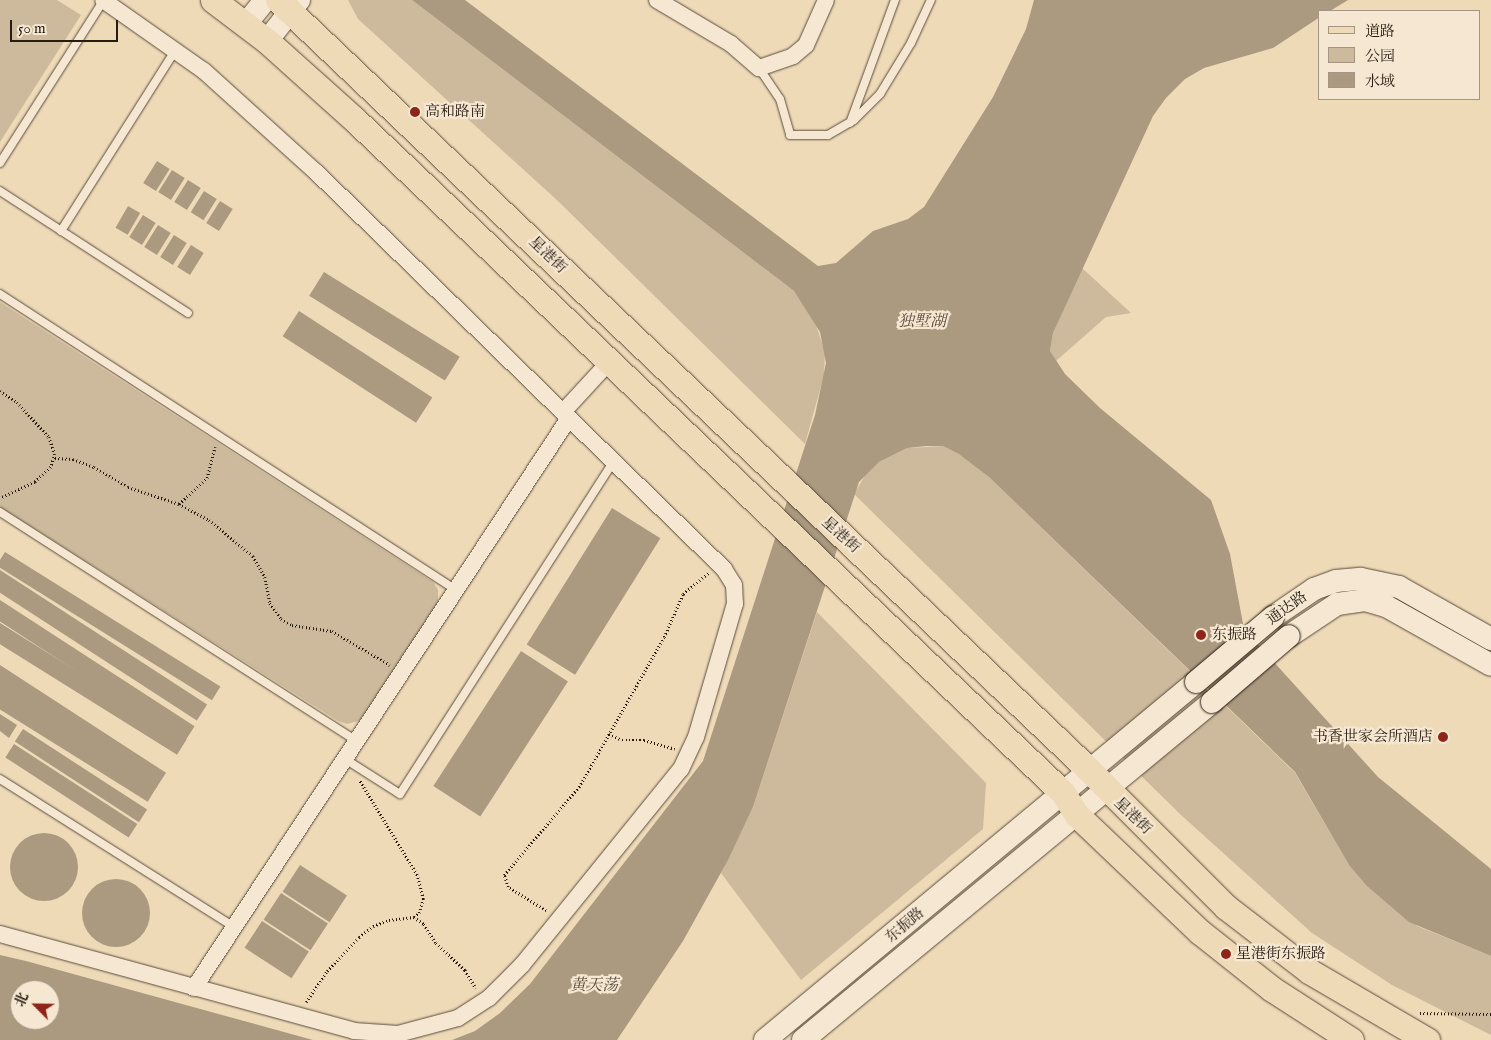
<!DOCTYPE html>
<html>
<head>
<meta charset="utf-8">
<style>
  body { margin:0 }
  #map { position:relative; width:1491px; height:1040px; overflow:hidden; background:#efdab8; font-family:"IM FELL English","Noto Serif SC",serif }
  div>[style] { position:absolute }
  .green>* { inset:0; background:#cdba9c }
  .water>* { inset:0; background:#ab9980; transform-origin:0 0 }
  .round { border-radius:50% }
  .path>* { height:2.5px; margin-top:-1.25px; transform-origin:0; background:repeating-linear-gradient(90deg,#271c12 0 1px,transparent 0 3.5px) }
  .roads { filter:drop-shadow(0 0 1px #594c3c) drop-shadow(0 0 1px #594c3c) }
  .lane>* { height:8px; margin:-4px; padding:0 4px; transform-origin:4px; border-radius:4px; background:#f5e7d1 }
  .street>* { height:16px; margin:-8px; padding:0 8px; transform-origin:8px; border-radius:8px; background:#f5e7d1 }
  .secondary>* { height:22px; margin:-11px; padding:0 11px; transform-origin:11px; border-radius:11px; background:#f5e7d1 }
  .primary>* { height:25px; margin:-12.5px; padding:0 12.5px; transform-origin:12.5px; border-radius:12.5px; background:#efdab8 }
  .bridges { filter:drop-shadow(0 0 1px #271c12) drop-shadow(0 0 1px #271c12) }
  .secondary-bridge>* { height:22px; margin:-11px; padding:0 11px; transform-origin:11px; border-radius:11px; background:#f5e7d1 }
  .dots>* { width:14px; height:14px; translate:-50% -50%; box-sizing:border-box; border:2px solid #f5e7d1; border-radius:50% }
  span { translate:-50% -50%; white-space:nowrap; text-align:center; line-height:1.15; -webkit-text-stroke:4.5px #f5e7d1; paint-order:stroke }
  .poi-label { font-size:15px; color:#271c12 }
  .left { translate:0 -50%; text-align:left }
  .right { translate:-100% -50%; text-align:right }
  .street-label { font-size:15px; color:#271c12 }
  .water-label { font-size:16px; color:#5c4e3e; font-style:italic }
  .legend { position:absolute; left:1318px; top:10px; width:162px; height:90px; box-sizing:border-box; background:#f5e7d1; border:1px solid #a39685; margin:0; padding:6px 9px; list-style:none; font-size:15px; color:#271c12 }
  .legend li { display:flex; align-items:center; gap:10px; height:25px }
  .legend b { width:25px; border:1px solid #a39685 }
  .north { position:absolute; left:10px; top:980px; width:50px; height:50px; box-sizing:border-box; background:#f5e7d1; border:1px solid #a39685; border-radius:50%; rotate:293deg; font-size:14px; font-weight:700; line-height:20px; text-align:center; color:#271c12 }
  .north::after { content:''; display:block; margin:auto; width:18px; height:22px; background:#8f2418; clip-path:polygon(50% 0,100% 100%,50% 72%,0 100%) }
  .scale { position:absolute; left:10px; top:20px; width:108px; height:22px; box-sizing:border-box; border:2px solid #271c12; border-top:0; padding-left:6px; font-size:15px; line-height:18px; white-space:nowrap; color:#271c12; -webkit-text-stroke:4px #f5e7d1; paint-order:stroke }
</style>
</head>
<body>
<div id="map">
  <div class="green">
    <i style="clip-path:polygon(0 0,57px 0,81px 15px,0 142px)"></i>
    <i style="clip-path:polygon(348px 0,412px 0,794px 291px,814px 319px,825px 352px,824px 375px,805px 444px,559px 202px,358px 19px)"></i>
    <i style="clip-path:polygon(1082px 268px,1131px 313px,1106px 317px,1056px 361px,1050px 351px,1053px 333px)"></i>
    <i style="clip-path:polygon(0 302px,433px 582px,438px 590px,438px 603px,362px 720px,347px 724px,338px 721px,0 507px)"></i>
    <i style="clip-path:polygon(943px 446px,967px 458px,989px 477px,1295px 773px,1349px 865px,1417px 926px,1491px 956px,1491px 1035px,1392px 985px,1312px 933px,1181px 815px,854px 494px,869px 469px,879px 462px,907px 448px)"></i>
    <i style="clip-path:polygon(817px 612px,986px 783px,983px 829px,801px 980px,721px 873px,753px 807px)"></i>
  </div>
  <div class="water">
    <i style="clip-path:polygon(412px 0,465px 0,818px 266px,836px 263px,873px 231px,908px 219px,924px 207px,993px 97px,1026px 29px,1034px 0,1348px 0,1330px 11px,1320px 11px,1320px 17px,1273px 48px,1204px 68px,1185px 79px,1166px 98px,1153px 116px,1053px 333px,1050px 351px,1065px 374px,1100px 408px,1211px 500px,1230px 554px,1244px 629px,1378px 777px,1491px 869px,1491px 956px,1409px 922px,1367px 886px,1349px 865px,1295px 772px,989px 477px,959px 454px,943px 446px,926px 446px,907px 448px,879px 462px,859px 482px,753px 807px,728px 860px,683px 941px,617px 1040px,452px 1040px,475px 1031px,500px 1013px,530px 984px,703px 761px,815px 415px,826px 363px,820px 332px,794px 291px)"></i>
    <i style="left:157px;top:161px;width:15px;height:26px;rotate:32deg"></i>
    <i style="left:172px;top:170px;width:15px;height:26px;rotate:32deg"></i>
    <i style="left:188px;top:180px;width:15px;height:26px;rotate:32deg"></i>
    <i style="left:204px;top:191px;width:15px;height:25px;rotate:32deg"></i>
    <i style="left:220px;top:201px;width:15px;height:26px;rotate:32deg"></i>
    <i style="left:128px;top:206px;width:14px;height:25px;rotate:30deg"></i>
    <i style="left:143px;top:215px;width:15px;height:26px;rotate:32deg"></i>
    <i style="left:158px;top:225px;width:15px;height:26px;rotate:32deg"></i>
    <i style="left:174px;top:235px;width:15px;height:26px;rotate:32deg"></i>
    <i style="left:191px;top:245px;width:15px;height:26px;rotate:32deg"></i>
    <i style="left:324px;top:272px;width:160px;height:28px;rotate:32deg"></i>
    <i style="left:299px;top:311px;width:159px;height:30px;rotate:33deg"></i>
    <i style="left:612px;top:508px;width:57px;height:161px;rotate:32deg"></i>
    <i style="left:5px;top:552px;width:254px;height:16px;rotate:32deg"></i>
    <i style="left:0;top:570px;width:247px;height:19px;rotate:33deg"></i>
    <i style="left:0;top:600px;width:232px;height:18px;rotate:33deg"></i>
    <i style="left:0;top:623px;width:220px;height:18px;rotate:32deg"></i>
    <i style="left:521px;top:651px;width:56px;height:161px;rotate:33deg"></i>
    <i style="left:0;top:665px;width:198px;height:19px;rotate:33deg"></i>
    <i style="left:0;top:687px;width:186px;height:19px;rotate:32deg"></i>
    <i style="clip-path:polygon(0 714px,17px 725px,9px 738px,0 731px)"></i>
    <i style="left:23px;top:729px;width:148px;height:15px;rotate:33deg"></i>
    <i style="left:14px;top:744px;width:147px;height:16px;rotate:33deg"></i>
    <i class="round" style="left:10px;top:833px;width:68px;height:68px"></i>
    <i style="left:300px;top:865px;width:56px;height:32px;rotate:33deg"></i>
    <i class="round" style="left:82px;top:879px;width:68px;height:68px"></i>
    <i style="left:281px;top:893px;width:56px;height:32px;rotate:33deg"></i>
    <i style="left:262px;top:921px;width:56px;height:32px;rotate:33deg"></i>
    <i style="clip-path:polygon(evenodd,0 955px,26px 961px,313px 1040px,0 1040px,0 955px,20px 990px,50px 990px,50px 1020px,20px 1020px,20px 990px)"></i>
  </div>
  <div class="path">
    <i style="left:0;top:391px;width:20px;rotate:33deg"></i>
    <i style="left:17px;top:402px;width:47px;rotate:47.6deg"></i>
    <i style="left:49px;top:437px;width:18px;rotate:71deg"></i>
    <i style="left:55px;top:454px;width:14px;rotate:107deg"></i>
    <i style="left:51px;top:467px;width:22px;rotate:137deg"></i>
    <i style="left:35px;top:482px;width:38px;rotate:155deg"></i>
    <i style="left:55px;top:458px;width:18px;rotate:3deg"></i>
    <i style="left:73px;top:459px;width:22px;rotate:21deg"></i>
    <i style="left:94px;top:467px;width:39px;rotate:30deg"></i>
    <i style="left:128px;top:487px;width:54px;rotate:18.4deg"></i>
    <i style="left:179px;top:504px;width:34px;rotate:28deg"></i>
    <i style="left:209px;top:520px;width:57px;rotate:39.3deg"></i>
    <i style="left:253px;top:556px;width:24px;rotate:60deg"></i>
    <i style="left:265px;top:577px;width:26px;rotate:79deg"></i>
    <i style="left:270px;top:603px;width:19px;rotate:55deg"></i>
    <i style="left:281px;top:619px;width:13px;rotate:29deg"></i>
    <i style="left:292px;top:625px;width:40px;rotate:8.5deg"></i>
    <i style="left:332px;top:631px;width:67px;rotate:30.4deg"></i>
    <i style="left:179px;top:504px;width:38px;rotate:-43deg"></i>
    <i style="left:207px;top:478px;width:32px;rotate:-76deg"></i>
    <i style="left:609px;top:734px;width:14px;rotate:25deg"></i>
    <i style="left:622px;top:740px;width:22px"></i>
    <i style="left:644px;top:740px;width:32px;rotate:16deg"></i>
    <i style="left:546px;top:911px;width:45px;rotate:-147.7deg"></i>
    <i style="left:508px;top:887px;width:13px;rotate:-108deg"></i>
    <i style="left:504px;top:875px;width:116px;rotate:-49.6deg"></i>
    <i style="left:579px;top:787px;width:172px;rotate:-60.5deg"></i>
    <i style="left:664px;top:637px;width:47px;rotate:-66.2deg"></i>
    <i style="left:683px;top:594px;width:33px;rotate:-40deg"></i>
    <i style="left:414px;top:917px;width:12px;rotate:35deg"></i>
    <i style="left:424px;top:924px;width:22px;rotate:58deg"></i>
    <i style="left:436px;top:943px;width:40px;rotate:43deg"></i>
    <i style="left:465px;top:970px;width:21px;rotate:59deg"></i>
    <i style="left:306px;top:1002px;width:37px;rotate:-56deg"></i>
    <i style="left:327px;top:971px;width:47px;rotate:-46.7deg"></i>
    <i style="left:359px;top:937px;width:18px;rotate:-38deg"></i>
    <i style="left:373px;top:926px;width:17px;rotate:-21deg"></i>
    <i style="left:389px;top:920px;width:25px;rotate:-7deg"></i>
    <i style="left:414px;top:917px;width:6px;rotate:-39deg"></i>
    <i style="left:419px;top:913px;width:15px;rotate:-74deg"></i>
    <i style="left:423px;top:899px;width:25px;rotate:-104deg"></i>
    <i style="left:417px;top:875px;width:111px;rotate:-121.4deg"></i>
    <i style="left:1420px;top:1013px;width:71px;rotate:0.8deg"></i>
  </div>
  <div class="roads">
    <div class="lane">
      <i style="left:759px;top:68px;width:37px;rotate:56deg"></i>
      <i style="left:780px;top:99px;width:37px;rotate:74deg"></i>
      <i style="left:790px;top:135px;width:38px"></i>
      <i style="left:828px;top:135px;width:30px;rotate:-30deg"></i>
      <i style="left:854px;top:120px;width:37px;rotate:-45deg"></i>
      <i style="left:880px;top:94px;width:60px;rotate:-58.7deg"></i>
      <i style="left:911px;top:43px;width:47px;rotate:-65.1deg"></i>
      <i style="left:850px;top:123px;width:131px;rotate:-69.9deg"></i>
      <i style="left:0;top:163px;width:193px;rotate:-57.5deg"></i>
      <i style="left:0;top:191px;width:224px;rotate:33deg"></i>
      <i style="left:61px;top:231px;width:215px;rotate:-57.7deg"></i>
      <i style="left:0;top:294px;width:544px;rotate:32.99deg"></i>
      <i style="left:0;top:512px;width:424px;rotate:32.7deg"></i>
      <i style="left:345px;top:759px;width:65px;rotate:32.5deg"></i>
      <i style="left:400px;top:794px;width:394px;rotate:-57.3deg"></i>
      <i style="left:0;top:779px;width:277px;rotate:32.3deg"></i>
    </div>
    <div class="street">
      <i style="left:657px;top:0;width:86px;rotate:30.7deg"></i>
      <i style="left:731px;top:44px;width:37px;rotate:41deg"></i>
      <i style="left:759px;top:68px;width:36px;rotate:-19deg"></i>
      <i style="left:793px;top:56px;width:17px;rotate:-40deg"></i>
      <i style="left:806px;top:45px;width:49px;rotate:-66deg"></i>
      <i style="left:563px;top:412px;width:68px;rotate:-47.4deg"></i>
      <i style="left:0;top:934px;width:367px;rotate:15.3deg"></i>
      <i style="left:354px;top:1031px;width:44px;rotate:3.9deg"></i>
      <i style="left:398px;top:1034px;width:62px;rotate:-14.9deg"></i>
      <i style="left:458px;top:1018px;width:37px;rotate:-33deg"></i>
      <i style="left:489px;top:998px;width:47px;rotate:-45deg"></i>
      <i style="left:522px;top:965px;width:252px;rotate:-51deg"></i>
      <i style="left:681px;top:769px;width:35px;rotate:-65deg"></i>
      <i style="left:696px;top:737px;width:139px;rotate:-73.7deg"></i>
      <i style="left:735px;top:604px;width:19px;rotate:-93deg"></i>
      <i style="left:734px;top:585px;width:19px;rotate:-122deg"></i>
      <i style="left:724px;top:569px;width:568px;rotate:-135.78deg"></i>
      <i style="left:317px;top:173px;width:152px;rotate:-137.9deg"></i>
      <i style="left:204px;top:71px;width:123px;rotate:-144.9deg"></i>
      <i style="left:194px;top:988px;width:682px;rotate:-56.66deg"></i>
    </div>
    <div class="secondary">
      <i style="left:245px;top:25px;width:32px;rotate:-51deg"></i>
      <i style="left:267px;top:41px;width:52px;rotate:-52deg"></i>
      <i style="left:1273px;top:617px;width:50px;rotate:-34.3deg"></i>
      <i style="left:1314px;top:589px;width:23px;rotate:-20deg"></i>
      <i style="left:1336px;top:581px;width:25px;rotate:-5deg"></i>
      <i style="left:1361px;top:579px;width:39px;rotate:12deg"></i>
      <i style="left:1399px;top:587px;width:106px;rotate:29.5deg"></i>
      <i style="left:1289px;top:636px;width:58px;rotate:-33.7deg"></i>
      <i style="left:1337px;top:604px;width:28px;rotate:-8deg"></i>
      <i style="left:1365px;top:600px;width:22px;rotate:16deg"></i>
      <i style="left:1386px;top:606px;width:120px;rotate:29.3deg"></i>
      <i style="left:765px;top:1040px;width:560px;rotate:-39.71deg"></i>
      <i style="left:803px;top:1040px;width:531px;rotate:-39.57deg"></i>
    </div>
    <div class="primary">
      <i style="left:213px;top:0;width:68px;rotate:37.2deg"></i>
      <i style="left:267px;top:41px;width:117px;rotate:41.9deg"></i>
      <i style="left:354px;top:119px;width:978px;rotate:43.55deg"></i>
      <i style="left:1063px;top:793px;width:26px;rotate:58deg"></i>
      <i style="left:1077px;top:815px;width:170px;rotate:43.6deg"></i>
      <i style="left:1200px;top:932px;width:92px;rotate:38.4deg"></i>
      <i style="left:1272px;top:989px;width:94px;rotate:32.8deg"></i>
      <i style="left:278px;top:0;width:1118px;rotate:43.51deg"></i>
      <i style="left:1089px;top:770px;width:194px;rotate:45deg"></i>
      <i style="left:1226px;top:907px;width:105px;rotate:37.6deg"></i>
      <i style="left:1309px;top:971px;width:137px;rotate:30.3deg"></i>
    </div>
  </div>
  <div class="bridges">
    <div class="secondary-bridge">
      <i style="left:1196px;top:682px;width:101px;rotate:-40.2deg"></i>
      <i style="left:1212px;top:702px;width:101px;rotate:-40.6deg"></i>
    </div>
  </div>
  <div class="dots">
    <i style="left:415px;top:112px;background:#8f2418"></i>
    <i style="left:1201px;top:635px;background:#8f2418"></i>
    <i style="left:1443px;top:737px;background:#8f2418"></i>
    <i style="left:1226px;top:954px;background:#8f2418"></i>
  </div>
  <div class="poi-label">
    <span class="left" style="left:425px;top:112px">高和路南</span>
    <span class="left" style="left:1212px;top:635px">东振路</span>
    <span class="right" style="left:1433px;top:737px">书香世家会所酒店</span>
    <span class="left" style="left:1236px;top:954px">星港街东振路</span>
  </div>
  <div class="street-label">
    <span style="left:548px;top:255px;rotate:44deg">星港街</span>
    <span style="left:841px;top:535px;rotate:42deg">星港街</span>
    <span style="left:1287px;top:608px;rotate:-36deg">通达路</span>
    <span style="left:1133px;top:816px;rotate:44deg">星港街</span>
    <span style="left:905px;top:925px;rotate:-40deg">东振路</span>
  </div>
  <div class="water-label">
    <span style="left:922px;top:322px">独墅湖</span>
    <span style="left:594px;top:986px">黄天荡</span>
  </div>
  <ul class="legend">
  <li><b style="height:6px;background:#efdab8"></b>道路</li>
  <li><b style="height:14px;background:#cdba9c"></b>公园</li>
  <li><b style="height:14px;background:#ab9980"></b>水域</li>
  </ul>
  <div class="north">北</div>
  <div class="scale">50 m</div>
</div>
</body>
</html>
